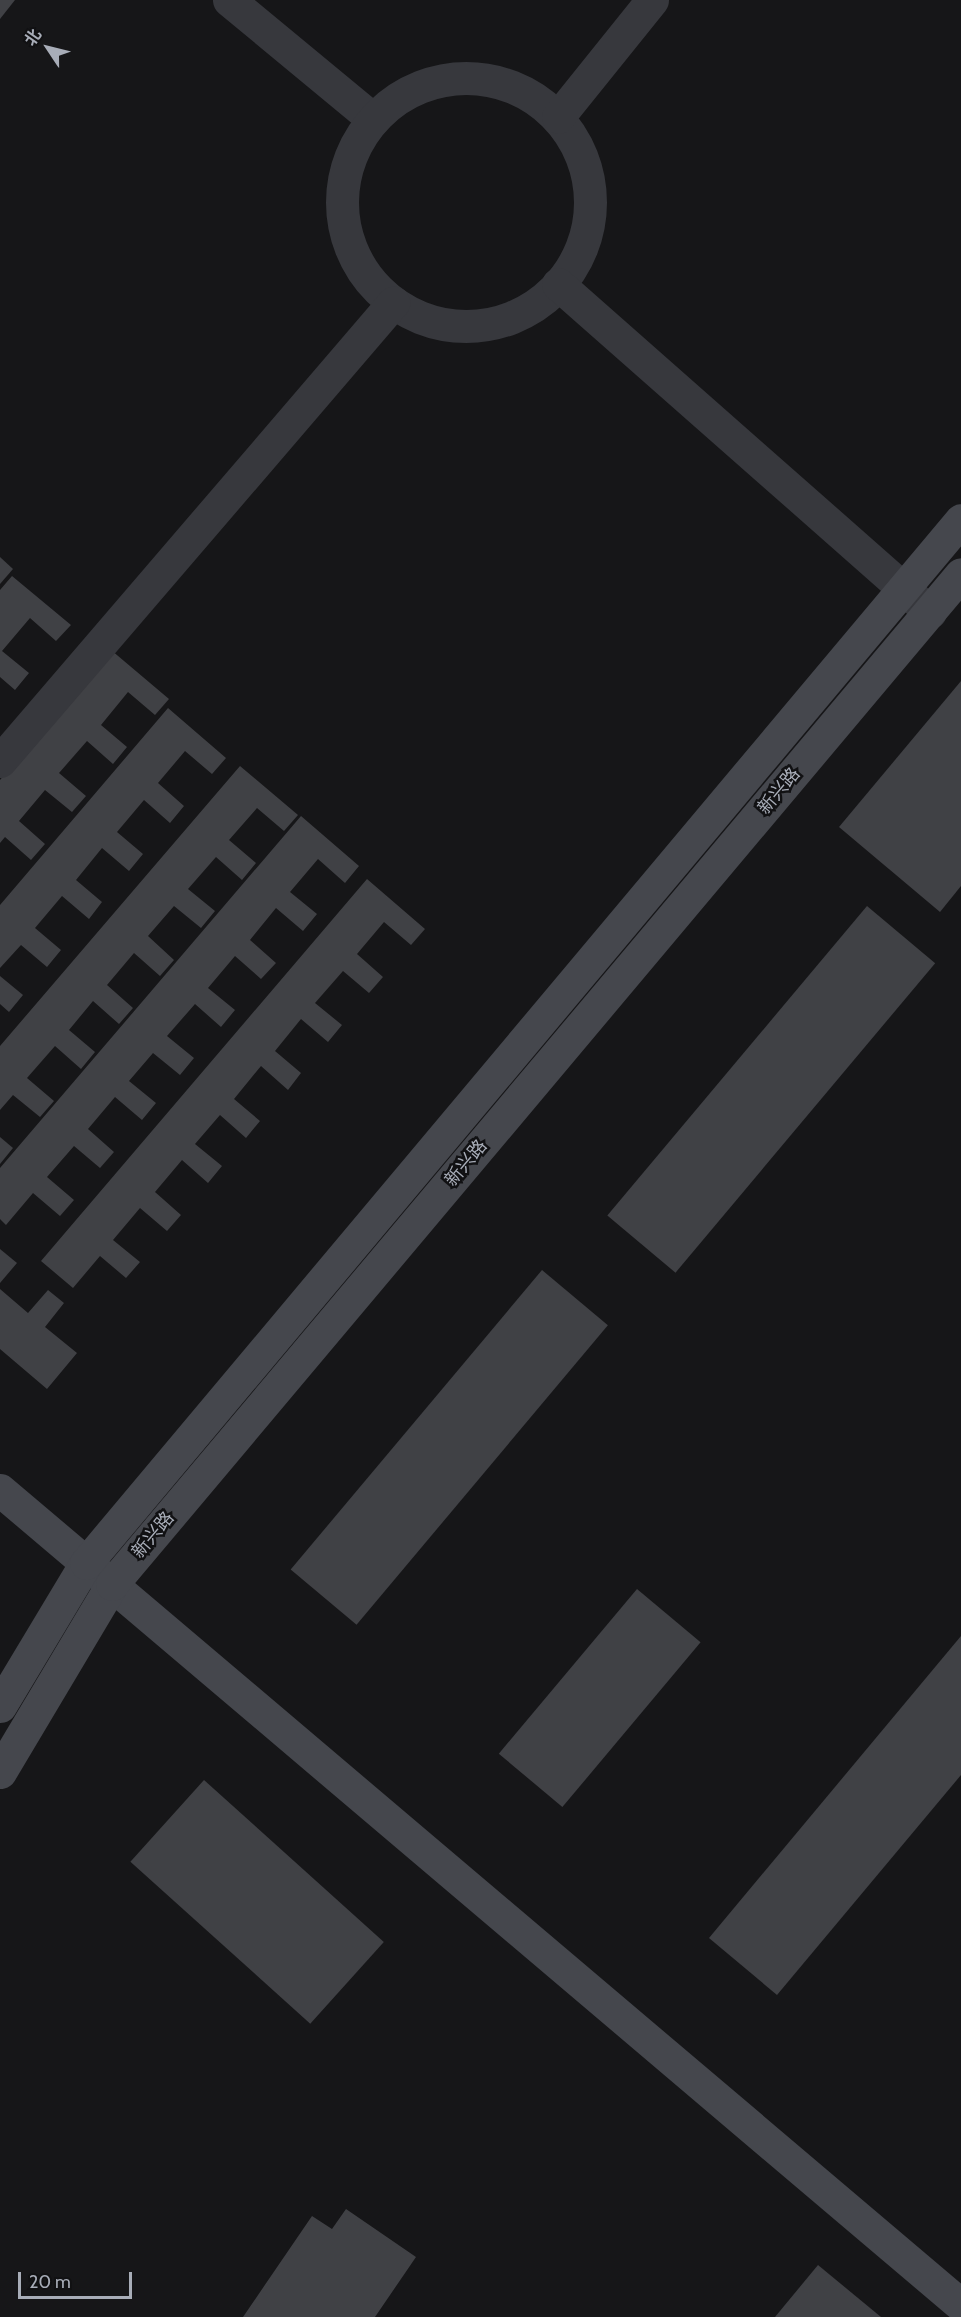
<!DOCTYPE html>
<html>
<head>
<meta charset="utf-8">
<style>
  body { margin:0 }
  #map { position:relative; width:961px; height:2317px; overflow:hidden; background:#161618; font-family:Cabin,"Noto Sans SC",sans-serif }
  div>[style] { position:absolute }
  .building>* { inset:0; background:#404145; transform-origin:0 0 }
  .street>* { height:33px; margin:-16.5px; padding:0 16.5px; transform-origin:16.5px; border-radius:16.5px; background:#37383d }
  .street>.ring { margin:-16.5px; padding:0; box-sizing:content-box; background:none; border:33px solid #37383d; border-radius:50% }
  .secondary>* { height:33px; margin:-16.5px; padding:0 16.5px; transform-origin:16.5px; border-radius:16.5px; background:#45474d }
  span { translate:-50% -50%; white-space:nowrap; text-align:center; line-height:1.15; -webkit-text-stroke:5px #111113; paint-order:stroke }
  .street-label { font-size:18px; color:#a8adb8 }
  .north { position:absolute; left:18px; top:18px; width:60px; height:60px; -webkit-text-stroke:4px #111113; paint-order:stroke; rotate:305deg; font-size:16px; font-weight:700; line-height:24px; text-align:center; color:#a8adb8 }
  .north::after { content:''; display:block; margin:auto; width:21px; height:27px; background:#a8adb8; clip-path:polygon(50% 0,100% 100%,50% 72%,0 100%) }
  .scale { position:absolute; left:18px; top:2272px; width:114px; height:27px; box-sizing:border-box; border:3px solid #a8adb8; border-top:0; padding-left:8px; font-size:18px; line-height:21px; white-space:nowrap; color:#a8adb8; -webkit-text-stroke:4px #111113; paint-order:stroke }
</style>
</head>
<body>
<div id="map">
  <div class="building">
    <i style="clip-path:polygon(0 0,15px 0,0 19px)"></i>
    <i style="clip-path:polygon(0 557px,13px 569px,0 584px)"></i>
    <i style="clip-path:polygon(12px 576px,71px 625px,56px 641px,30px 618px,2px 651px,29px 673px,15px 690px,0 677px,0 590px)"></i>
    <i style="clip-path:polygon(111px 650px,169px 699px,155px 715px,128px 692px,101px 725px,127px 747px,113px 764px,87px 741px,59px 773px,86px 796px,72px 812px,45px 790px,19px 821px,45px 844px,31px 860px,5px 837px,0 843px,0 780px)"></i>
    <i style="clip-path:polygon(961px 681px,961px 886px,940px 912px,839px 827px)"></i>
    <i style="clip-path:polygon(168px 708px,226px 758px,212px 774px,185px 751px,158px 783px,184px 806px,170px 823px,144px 800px,117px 832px,143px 854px,129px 871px,102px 848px,76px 880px,102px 902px,89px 919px,62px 896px,35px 928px,61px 950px,47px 967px,21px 945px,0 968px,0 905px)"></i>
    <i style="clip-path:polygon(240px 766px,298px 815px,284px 831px,257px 808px,229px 840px,256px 863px,242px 880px,216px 857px,188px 889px,215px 911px,201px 928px,174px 906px,148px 936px,174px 960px,160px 976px,134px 953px,107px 985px,133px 1008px,119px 1024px,93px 1001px,69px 1030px,95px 1052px,81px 1069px,55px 1046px,27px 1078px,54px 1101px,40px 1117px,13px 1095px,0 1110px,0 1046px)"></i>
    <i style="clip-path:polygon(301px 816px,359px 866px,345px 883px,318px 859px,290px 892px,317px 914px,303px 931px,276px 908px,250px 940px,276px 963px,261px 979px,235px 956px,208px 988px,235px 1010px,221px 1027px,195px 1004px,167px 1036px,194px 1058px,180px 1075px,153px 1053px,129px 1081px,156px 1103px,142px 1120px,115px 1097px,88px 1129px,114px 1152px,100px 1168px,74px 1146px,47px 1177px,74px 1200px,60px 1216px,33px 1193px,6px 1225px,0 1219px,0 1168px)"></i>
    <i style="clip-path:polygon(367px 879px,425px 929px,411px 945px,384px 922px,357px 954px,383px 977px,369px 993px,343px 971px,315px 1003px,342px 1025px,328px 1042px,301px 1019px,275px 1051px,301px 1073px,288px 1090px,261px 1066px,234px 1099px,260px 1121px,246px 1138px,220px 1115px,195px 1144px,222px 1166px,208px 1183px,182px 1160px,155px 1192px,181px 1215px,167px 1231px,140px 1208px,113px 1240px,140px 1262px,126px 1278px,100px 1256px,73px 1288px,41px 1261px)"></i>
    <i style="left:867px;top:906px;width:89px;height:404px;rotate:40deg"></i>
    <i style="clip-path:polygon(0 976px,23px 995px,9px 1012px,0 1004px)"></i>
    <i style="clip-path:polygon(0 1137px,13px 1148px,0 1164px)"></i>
    <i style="clip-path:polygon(0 1249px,17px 1263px,0 1283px)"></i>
    <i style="left:542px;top:1270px;width:86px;height:391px;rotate:40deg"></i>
    <i style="clip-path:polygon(0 1289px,28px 1313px,48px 1290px,64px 1303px,45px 1327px,77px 1353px,47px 1389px,0 1349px)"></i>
    <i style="left:637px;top:1589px;width:83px;height:215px;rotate:40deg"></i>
    <i style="clip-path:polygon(961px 1636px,961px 1775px,777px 1995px,709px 1938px)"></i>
    <i style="left:204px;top:1780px;width:242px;height:110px;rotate:42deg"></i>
    <i style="clip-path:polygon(346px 2209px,416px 2257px,375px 2317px,243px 2317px,312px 2216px,332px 2229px)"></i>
    <i style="clip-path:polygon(818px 2265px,881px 2317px,775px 2317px)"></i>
  </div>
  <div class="street">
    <i style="left:229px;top:0;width:187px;rotate:39.6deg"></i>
    <i class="ring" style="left:342px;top:78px;width:215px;height:215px"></i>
    <i style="left:558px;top:117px;width:150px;rotate:-51.2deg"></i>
    <i style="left:558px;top:284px;width:496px;rotate:41.4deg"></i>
    <i style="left:0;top:761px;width:604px;rotate:-49.37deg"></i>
  </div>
  <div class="secondary">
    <i style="left:0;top:1490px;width:1260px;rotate:40.3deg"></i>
    <i style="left:0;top:1706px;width:167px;rotate:-59deg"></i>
    <i style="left:86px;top:1563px;width:1361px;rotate:-50.01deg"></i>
    <i style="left:0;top:1772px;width:219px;rotate:-59.2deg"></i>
    <i style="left:112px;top:1584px;width:1319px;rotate:-49.95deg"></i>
  </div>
  <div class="street-label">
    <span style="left:779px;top:791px;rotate:-50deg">新兴路</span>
    <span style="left:466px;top:1163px;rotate:-50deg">新兴路</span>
    <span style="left:153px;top:1535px;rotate:-50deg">新兴路</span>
  </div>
  <div class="north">北</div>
  <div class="scale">20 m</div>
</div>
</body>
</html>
